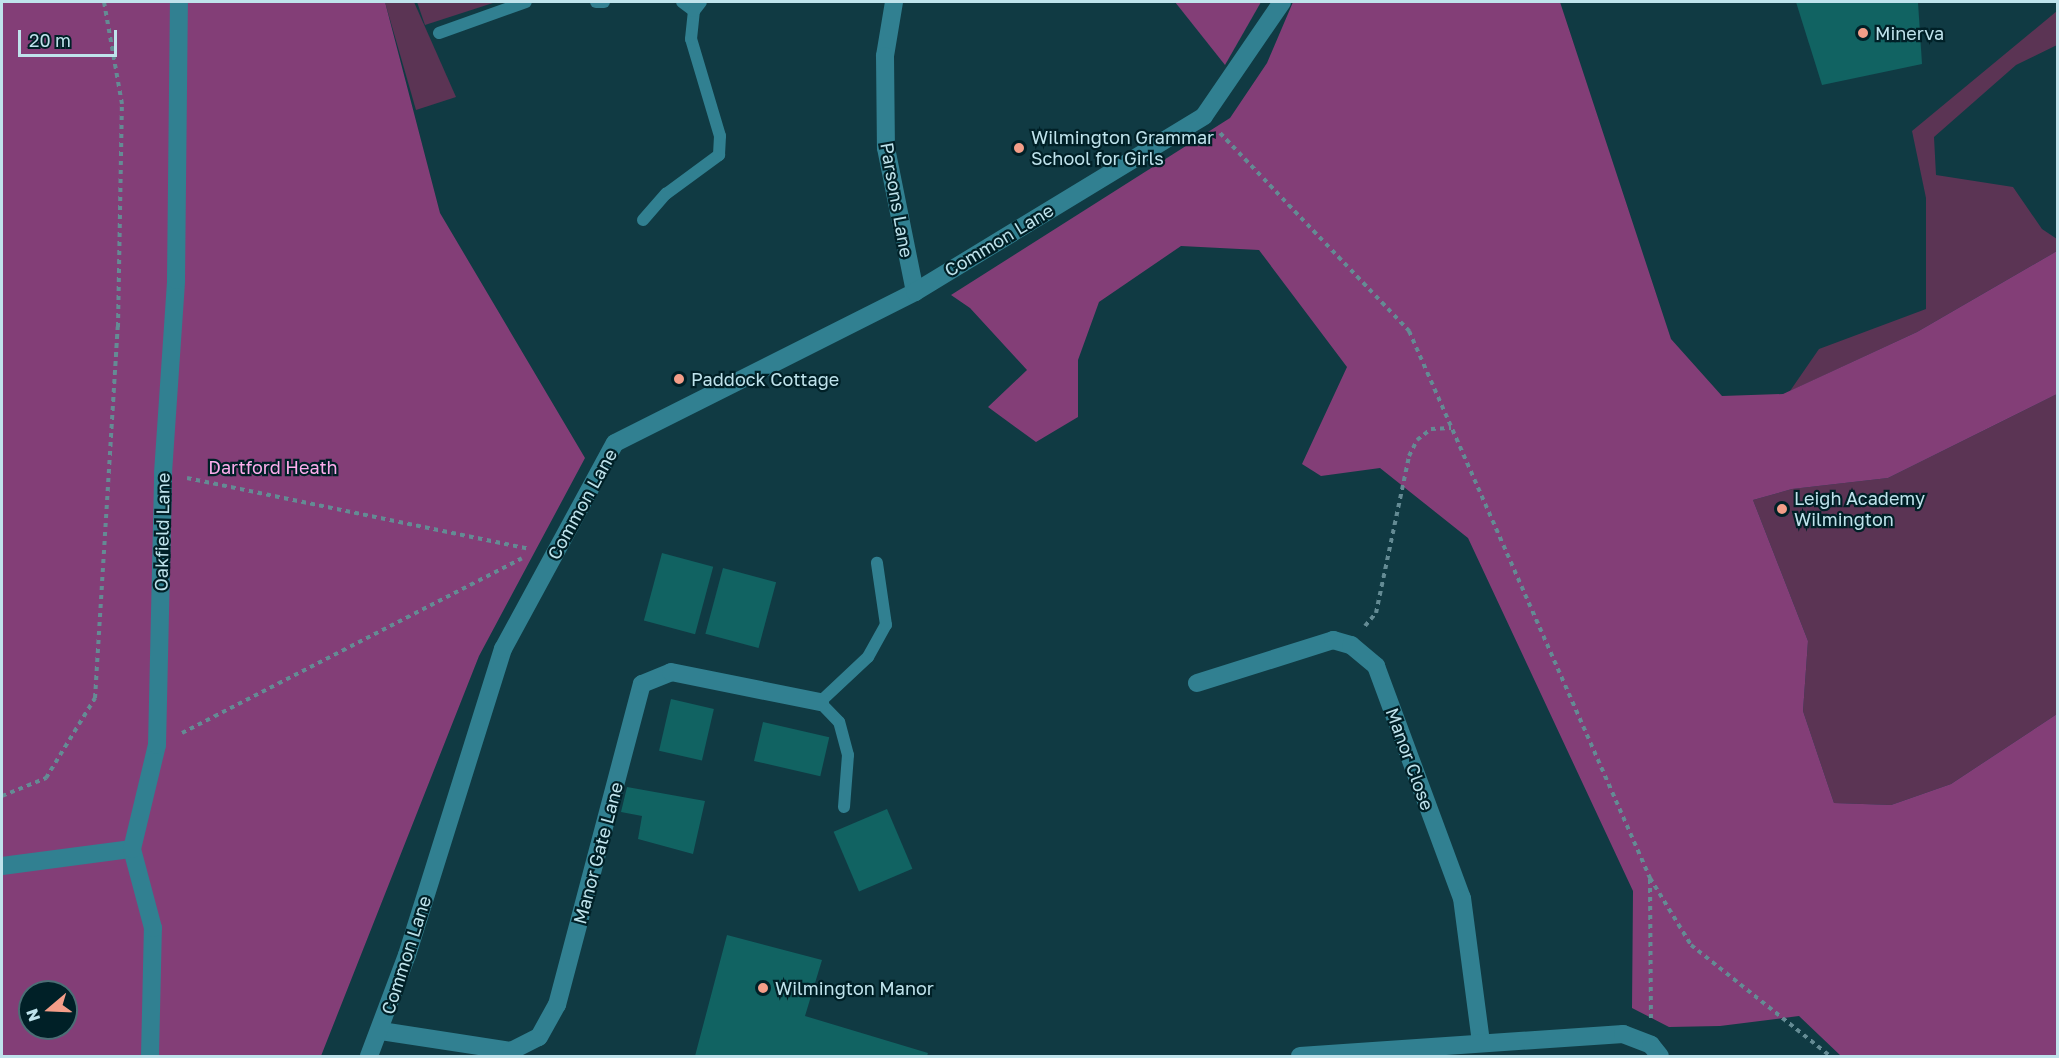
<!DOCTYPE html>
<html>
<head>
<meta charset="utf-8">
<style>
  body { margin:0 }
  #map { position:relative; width:2059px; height:1058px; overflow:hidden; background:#103a43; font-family:"Golos Text",sans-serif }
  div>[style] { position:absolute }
  .green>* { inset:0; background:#5b3454 }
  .forest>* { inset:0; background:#833e77 }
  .building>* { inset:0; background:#116362; transform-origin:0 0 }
  .path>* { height:4px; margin-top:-2px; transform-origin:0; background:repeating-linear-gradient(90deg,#648b94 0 4.5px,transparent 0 9px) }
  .lane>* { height:12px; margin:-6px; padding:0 6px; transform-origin:6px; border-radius:6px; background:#318091 }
  .street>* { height:18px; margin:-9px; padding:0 9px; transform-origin:9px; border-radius:9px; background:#318091 }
  .secondary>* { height:18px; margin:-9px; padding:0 9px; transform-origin:9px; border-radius:9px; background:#318091 }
  .dots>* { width:16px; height:16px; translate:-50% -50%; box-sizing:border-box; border:3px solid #002027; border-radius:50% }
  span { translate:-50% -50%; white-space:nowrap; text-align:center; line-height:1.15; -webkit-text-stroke:4.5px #002027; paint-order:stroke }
  .poi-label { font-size:18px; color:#bfe3ec }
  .left { translate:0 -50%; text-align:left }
  .street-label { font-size:18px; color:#bfe3ec }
  .park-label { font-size:18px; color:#fdaeed }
  .frame { position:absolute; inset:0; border:3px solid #bfe3ec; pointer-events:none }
  .north { position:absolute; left:18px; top:980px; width:60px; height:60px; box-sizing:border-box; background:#002027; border:2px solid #4c6e76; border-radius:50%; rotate:251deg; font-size:16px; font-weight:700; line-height:24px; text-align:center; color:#bfe3ec }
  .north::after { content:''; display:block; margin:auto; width:21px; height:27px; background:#f49e89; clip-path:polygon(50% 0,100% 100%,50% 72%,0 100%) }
  .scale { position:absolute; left:18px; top:30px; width:99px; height:27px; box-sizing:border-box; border:3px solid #bfe3ec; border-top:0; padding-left:8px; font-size:18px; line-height:21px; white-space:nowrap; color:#bfe3ec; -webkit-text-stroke:4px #002027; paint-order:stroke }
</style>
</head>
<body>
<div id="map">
  <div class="green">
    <i style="clip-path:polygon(385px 2px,414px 2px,456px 97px,416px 110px)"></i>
    <i style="clip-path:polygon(417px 2px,496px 2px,425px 25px)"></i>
    <i style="clip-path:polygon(2057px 11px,2057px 45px,2016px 65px,1934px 137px,1936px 175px,2013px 187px,2042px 229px,2057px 239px,2057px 251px,1917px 332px,1790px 391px,1819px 349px,1926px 309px,1926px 198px,1912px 131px)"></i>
    <i style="clip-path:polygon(2057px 394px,2057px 714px,1951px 784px,1891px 805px,1834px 803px,1803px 711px,1808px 641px,1753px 500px,1792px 489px,1888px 478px)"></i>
  </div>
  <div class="forest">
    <i style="clip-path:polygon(evenodd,2px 2px,385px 2px,440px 213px,585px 458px,479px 656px,321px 1056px,2px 1056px,2px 2px,30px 992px,66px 992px,66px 1028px,30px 1028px,30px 992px)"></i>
    <i style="clip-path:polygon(1175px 2px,1261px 2px,1225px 65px)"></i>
    <i style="clip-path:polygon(1293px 2px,1560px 2px,1671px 339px,1722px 396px,1783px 394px,1917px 332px,2057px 251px,2057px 394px,1888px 478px,1792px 489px,1753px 500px,1808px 641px,1803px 711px,1834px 803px,1891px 805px,1951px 784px,2057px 714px,2057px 1056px,1841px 1056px,1799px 1016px,1720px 1026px,1669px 1027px,1632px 1008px,1633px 891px,1468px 538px,1380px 468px,1321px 476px,1302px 464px,1347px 367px,1259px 250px,1181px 246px,1099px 302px,1078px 360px,1078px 417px,1036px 442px,988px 407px,1027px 370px,970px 308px,951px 295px,1230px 118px,1267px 63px)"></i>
  </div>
  <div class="building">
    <i style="clip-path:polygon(1796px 2px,1918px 2px,1922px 64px,1822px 85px)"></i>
    <i style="left:662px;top:553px;width:53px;height:70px;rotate:15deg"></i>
    <i style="left:723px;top:568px;width:55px;height:68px;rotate:15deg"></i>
    <i style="left:671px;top:699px;width:44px;height:53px;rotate:13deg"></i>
    <i style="left:763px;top:722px;width:68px;height:40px;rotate:13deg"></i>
    <i style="clip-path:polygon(627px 787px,705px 801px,693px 854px,638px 839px,642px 816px,621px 812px)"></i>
    <i style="left:887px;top:809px;width:65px;height:58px;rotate:67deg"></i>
    <i style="clip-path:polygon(727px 935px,822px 960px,805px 1016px,928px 1053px,927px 1056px,695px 1056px)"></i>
  </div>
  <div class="path">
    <i style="left:1220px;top:133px;width:274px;rotate:46.3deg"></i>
    <i style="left:1409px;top:331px;width:598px;rotate:66.22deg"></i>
    <i style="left:1650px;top:878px;width:79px;rotate:58.5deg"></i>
    <i style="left:1691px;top:945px;width:178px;rotate:38.6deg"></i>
    <i style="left:187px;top:478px;width:349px;rotate:11.7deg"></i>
    <i style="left:1365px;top:626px;width:17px;rotate:-50deg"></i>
    <i style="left:1376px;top:613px;width:160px;rotate:-78.1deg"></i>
    <i style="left:1409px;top:456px;width:18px;rotate:-63deg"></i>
    <i style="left:1417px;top:440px;width:18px;rotate:-38deg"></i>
    <i style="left:1431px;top:429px;width:20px;rotate:-3deg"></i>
    <i style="left:182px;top:733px;width:382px;rotate:-27.2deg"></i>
    <i style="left:2px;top:796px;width:48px;rotate:-22.2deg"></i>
    <i style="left:46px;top:778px;width:94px;rotate:-58.5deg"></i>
    <i style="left:95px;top:698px;width:372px;rotate:-86.5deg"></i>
    <i style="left:118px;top:327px;width:223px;rotate:-89deg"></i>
    <i style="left:122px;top:104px;width:104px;rotate:-100deg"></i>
    <i style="left:1650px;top:879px;width:139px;rotate:89.6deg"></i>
  </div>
  <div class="lane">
    <i style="left:596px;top:2px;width:8px"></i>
    <i style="left:682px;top:2px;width:15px;rotate:37deg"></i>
    <i style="left:439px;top:33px;width:92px;rotate:-19.6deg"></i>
    <i style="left:643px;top:220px;width:35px;rotate:-49deg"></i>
    <i style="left:666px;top:194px;width:66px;rotate:-36.3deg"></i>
    <i style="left:719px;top:155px;width:19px;rotate:-87deg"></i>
    <i style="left:720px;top:136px;width:101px;rotate:-106.6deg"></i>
    <i style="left:691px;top:39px;width:28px;rotate:-84deg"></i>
    <i style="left:694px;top:11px;width:11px;rotate:-52deg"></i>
    <i style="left:844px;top:807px;width:52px;rotate:-85.6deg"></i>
    <i style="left:848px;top:755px;width:34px;rotate:-105deg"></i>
    <i style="left:839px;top:722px;width:28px;rotate:-134deg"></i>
    <i style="left:820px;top:702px;width:66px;rotate:-43.2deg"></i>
    <i style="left:868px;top:657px;width:37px;rotate:-61deg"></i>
    <i style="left:886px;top:625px;width:63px;rotate:-98.3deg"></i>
  </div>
  <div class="street">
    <i style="left:894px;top:2px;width:55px;rotate:99.5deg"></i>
    <i style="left:885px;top:56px;width:92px;rotate:89.4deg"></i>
    <i style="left:886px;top:148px;width:147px;rotate:78.6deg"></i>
    <i style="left:1197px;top:683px;width:143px;rotate:-17.5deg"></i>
    <i style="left:1333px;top:640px;width:19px;rotate:16deg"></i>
    <i style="left:1351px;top:645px;width:33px;rotate:40deg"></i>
    <i style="left:1376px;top:666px;width:247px;rotate:69.7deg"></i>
    <i style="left:1462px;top:898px;width:145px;rotate:82.5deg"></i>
    <i style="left:381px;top:1031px;width:132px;rotate:8.7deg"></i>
    <i style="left:511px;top:1051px;width:31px;rotate:-27deg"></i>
    <i style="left:539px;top:1037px;width:37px;rotate:-61deg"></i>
    <i style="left:557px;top:1005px;width:332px;rotate:-75.2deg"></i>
    <i style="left:642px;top:684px;width:31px;rotate:-22deg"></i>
    <i style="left:671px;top:672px;width:152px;rotate:11.4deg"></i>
    <i style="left:369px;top:1056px;width:108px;rotate:-69.4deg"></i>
    <i style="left:407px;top:955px;width:321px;rotate:-72.6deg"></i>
    <i style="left:503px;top:649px;width:234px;rotate:-61.5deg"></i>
    <i style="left:615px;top:443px;width:336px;rotate:-26.7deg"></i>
    <i style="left:915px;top:292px;width:338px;rotate:-31.3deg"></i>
    <i style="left:1204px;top:116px;width:138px;rotate:-55.6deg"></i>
    <i style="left:1300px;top:1056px;width:324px;rotate:-3.9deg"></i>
    <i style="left:1623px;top:1034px;width:30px;rotate:21deg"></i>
    <i style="left:1651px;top:1045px;width:14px;rotate:51deg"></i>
  </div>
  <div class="secondary">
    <i style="left:2px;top:866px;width:131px;rotate:-7.5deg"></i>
    <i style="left:150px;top:1056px;width:128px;rotate:-88.7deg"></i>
    <i style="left:153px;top:928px;width:82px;rotate:-104.9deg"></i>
    <i style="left:132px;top:849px;width:107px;rotate:-76.5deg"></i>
    <i style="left:157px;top:745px;width:272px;rotate:-88.7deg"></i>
    <i style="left:163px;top:473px;width:193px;rotate:-86.1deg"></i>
    <i style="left:176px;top:280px;width:278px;rotate:-89.4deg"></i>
  </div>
  <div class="dots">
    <i style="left:1863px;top:33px;background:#f49e89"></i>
    <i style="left:1019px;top:148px;background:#f49e89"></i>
    <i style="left:679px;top:379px;background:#f49e89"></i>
    <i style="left:1782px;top:509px;background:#f49e89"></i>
    <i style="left:763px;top:988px;background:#f49e89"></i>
  </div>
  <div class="poi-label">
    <span class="left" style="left:1875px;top:33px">Minerva</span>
    <span class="left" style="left:1031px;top:148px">Wilmington Grammar<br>School for Girls</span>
    <span class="left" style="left:691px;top:379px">Paddock Cottage</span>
    <span class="left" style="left:1794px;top:509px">Leigh Academy<br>Wilmington</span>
    <span class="left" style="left:775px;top:988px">Wilmington Manor</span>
  </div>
  <div class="street-label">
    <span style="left:897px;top:200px;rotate:80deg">Parsons Lane</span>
    <span style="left:999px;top:240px;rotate:-31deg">Common Lane</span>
    <span style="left:582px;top:504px;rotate:-61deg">Common Lane</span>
    <span style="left:162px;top:532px;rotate:-89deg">Oakfield Lane</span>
    <span style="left:1410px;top:759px;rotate:70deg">Manor Close</span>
    <span style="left:598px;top:853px;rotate:-75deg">Manor Gate Lane</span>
    <span style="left:406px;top:955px;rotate:-72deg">Common Lane</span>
  </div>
  <div class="park-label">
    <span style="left:273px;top:467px">Dartford Heath</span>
  </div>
  <div class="frame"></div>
  <div class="north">N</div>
  <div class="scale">20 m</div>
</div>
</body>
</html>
